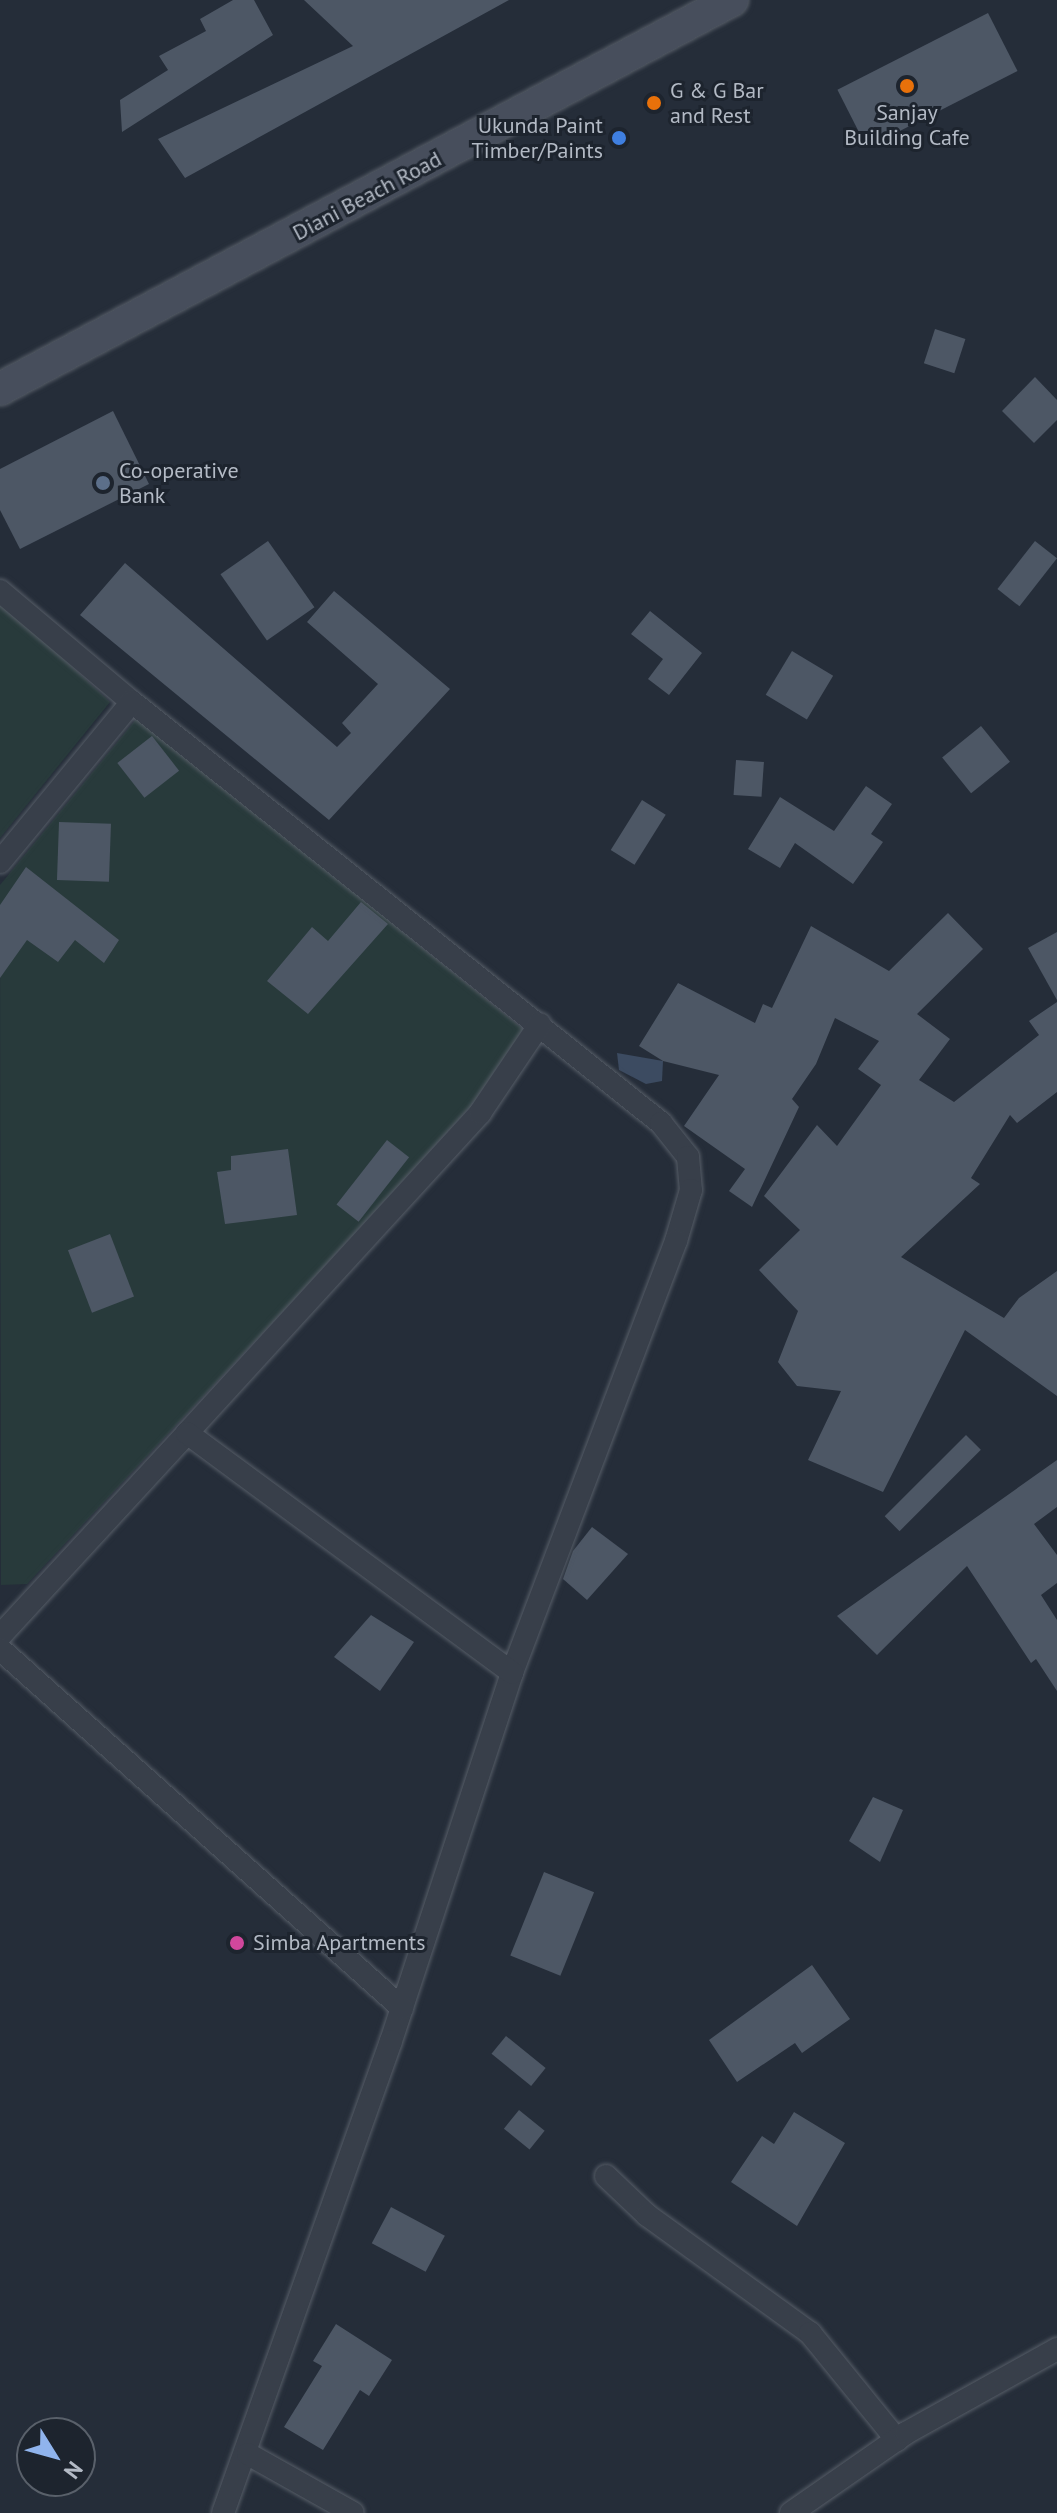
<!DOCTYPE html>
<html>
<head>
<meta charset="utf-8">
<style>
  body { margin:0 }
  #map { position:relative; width:1057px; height:2513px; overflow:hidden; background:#252d39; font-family:"PT Sans",sans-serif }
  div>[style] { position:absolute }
  .green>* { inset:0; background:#283a3b }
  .water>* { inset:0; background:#3c4b61 }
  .building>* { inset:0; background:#4d5765; transform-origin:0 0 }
  .roads { filter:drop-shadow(0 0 2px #565d67) drop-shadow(0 0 2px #565d67) }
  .street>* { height:22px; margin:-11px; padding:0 11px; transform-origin:11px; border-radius:11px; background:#383f4a }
  .secondary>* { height:32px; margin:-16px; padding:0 16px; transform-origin:16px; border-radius:16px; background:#474e5c }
  .dots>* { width:22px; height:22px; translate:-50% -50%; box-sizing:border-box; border:4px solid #1d242e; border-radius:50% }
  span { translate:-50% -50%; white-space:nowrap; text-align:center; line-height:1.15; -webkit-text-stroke:6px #1d242e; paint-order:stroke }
  .poi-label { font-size:22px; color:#b3bac5 }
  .left { translate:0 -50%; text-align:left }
  .right { translate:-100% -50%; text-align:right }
  .street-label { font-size:22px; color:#b3bac5 }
  .north { position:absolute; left:16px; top:2417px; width:80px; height:80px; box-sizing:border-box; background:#1d242e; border:2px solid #59606a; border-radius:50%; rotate:127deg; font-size:22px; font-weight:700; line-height:32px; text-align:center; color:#b3bac5 }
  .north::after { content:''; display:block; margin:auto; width:28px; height:36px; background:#90b4ed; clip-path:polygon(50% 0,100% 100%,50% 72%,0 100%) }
</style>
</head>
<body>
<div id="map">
  <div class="green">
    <i style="clip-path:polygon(0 600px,110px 702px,0 838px)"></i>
    <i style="clip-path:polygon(137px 718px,523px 1029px,471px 1106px,288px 1306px,27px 1584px,1px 1585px,0 885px)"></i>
  </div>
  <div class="water">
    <i style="clip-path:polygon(617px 1053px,663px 1061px,662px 1081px,646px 1084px,619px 1070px)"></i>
  </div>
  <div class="building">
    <i style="clip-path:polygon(233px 0,254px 0,273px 35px,122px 132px,120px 100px,168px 70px,159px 56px,206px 31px,200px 19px)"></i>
    <i style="clip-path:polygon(304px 0,509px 0,185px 178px,158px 139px,353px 46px)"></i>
    <i style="left:988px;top:13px;width:65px;height:169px;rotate:63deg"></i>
    <i style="left:935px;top:329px;width:32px;height:36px;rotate:18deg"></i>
    <i style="clip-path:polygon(1035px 377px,1057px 400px,1057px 420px,1034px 443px,1002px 411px)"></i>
    <i style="clip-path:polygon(113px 411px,149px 484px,20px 549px,0 510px,0 469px)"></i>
    <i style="left:268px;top:541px;width:81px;height:58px;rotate:55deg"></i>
    <i style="left:1035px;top:541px;width:28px;height:61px;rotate:38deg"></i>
    <i style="clip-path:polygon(125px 563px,337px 747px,351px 733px,342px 723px,378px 684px,307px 622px,334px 591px,450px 689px,329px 820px,80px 615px)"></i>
    <i style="clip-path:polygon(650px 611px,702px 653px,669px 695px,648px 679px,663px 659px,631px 634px)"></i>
    <i style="left:792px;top:651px;width:48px;height:51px;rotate:31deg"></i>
    <i style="left:981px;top:726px;width:46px;height:50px;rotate:51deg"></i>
    <i style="left:152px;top:736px;width:44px;height:44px;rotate:52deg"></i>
    <i style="left:736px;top:760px;width:28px;height:35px;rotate:4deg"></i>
    <i style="clip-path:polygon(866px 786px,892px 804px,871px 834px,883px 842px,853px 884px,795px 843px,780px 868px,748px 849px,780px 797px,834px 831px)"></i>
    <i style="left:642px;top:800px;width:28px;height:59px;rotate:32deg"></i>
    <i style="left:59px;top:822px;width:52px;height:58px;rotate:2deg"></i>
    <i style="clip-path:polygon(26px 867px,119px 940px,104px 963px,75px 940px,58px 962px,27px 940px,0 978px,0 905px)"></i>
    <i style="clip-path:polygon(361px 902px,388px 924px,308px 1014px,267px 981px,312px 927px,328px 941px)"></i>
    <i style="clip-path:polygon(948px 913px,983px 949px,917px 1014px,950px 1039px,919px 1080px,954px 1102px,1039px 1035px,1029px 1021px,1057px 1002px,1057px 1092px,1017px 1123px,1010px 1115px,971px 1178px,980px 1184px,901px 1257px,1004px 1318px,1019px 1298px,1057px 1271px,1057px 1396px,965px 1330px,883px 1492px,808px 1460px,841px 1391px,797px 1386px,778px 1362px,798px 1311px,759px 1270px,800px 1230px,764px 1196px,817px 1125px,837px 1146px,881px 1085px,858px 1069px,879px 1041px,835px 1018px,816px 1064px,792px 1099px,799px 1107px,752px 1207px,729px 1191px,745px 1169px,684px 1126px,719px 1075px,663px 1061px,639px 1046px,678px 983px,755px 1023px,763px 1004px,772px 1008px,811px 926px,889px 971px)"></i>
    <i style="clip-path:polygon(1057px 932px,1057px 1000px,1028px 948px)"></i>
    <i style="left:387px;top:1140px;width:28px;height:82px;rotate:38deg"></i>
    <i style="clip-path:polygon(288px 1149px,297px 1215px,225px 1224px,217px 1172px,231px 1170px,231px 1156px)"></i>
    <i style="left:110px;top:1234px;width:67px;height:45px;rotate:69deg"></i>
    <i style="left:966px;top:1435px;width:21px;height:115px;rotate:45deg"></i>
    <i style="clip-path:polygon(1057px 1460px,1057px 1507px,1034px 1524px,1057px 1555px,1057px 1583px,1041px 1595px,1057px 1620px,1057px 1691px,1036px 1659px,1031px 1663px,967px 1566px,877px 1655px,837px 1616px)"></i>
    <i style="clip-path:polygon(592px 1527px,628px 1554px,587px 1600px,563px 1579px,573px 1551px)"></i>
    <i style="clip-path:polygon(371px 1615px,414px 1642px,380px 1691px,334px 1657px)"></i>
    <i style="clip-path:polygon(873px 1797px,903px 1810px,880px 1862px,849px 1841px)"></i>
    <i style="left:544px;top:1872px;width:54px;height:90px;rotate:22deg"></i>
    <i style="clip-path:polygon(812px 1965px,850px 2019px,802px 2053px,795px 2043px,737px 2082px,709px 2040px)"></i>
    <i style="left:506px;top:2036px;width:51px;height:23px;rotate:39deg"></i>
    <i style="left:519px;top:2110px;width:33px;height:24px;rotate:39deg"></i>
    <i style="clip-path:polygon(794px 2112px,845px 2143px,797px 2226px,731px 2182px,762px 2136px,774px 2144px)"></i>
    <i style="left:391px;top:2207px;width:61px;height:41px;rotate:28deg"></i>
    <i style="clip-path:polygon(336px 2324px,392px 2360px,369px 2396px,360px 2390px,323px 2450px,284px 2427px,322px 2366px,313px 2361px)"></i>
  </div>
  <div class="roads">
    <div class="street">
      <i style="left:0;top:591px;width:172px;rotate:40.1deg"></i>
      <i style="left:132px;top:702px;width:676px;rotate:38.51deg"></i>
      <i style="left:661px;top:1123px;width:43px;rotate:51.5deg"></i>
      <i style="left:688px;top:1157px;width:33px;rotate:85deg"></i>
      <i style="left:691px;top:1190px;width:53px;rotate:106.4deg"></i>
      <i style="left:676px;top:1241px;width:462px;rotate:110.8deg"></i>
      <i style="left:512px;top:1673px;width:387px;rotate:108.2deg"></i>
      <i style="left:391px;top:2041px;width:501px;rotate:109.59deg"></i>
      <i style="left:0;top:862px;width:207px;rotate:-50.5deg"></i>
      <i style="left:187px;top:1433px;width:434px;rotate:-47.5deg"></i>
      <i style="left:480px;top:1113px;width:107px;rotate:-56deg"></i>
      <i style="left:0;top:1636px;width:276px;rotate:-47.3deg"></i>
      <i style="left:187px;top:1433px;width:404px;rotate:36.4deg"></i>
      <i style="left:0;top:1649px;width:539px;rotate:41.77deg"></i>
      <i style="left:606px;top:2176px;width:57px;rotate:43.6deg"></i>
      <i style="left:647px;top:2215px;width:201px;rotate:35.9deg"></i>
      <i style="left:810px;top:2333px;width:138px;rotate:50.9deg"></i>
      <i style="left:248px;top:2454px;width:120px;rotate:29.3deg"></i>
      <i style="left:791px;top:2513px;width:140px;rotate:-34.8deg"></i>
      <i style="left:906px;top:2433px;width:173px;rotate:-29.1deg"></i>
    </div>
    <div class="secondary">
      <i style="left:0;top:389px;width:829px;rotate:-27.99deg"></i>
    </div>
  </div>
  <div class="dots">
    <i style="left:907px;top:86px;background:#e8710a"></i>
    <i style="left:654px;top:103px;background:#e8710a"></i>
    <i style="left:619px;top:138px;background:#3f7fe0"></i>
    <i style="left:103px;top:483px;background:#5c6f8a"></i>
    <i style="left:237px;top:1943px;background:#d1479c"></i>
  </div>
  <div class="poi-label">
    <span class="left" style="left:670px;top:103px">G &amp; G Bar<br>and Rest</span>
    <span style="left:907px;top:125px">Sanjay<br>Building Cafe</span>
    <span class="right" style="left:603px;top:138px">Ukunda Paint<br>Timber/Paints</span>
    <span class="left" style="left:119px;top:483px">Co-operative<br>Bank</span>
    <span class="left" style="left:253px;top:1943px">Simba Apartments</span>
  </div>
  <div class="street-label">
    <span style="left:367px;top:196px;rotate:-28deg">Diani Beach Road</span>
  </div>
  <div class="north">N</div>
</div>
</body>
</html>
